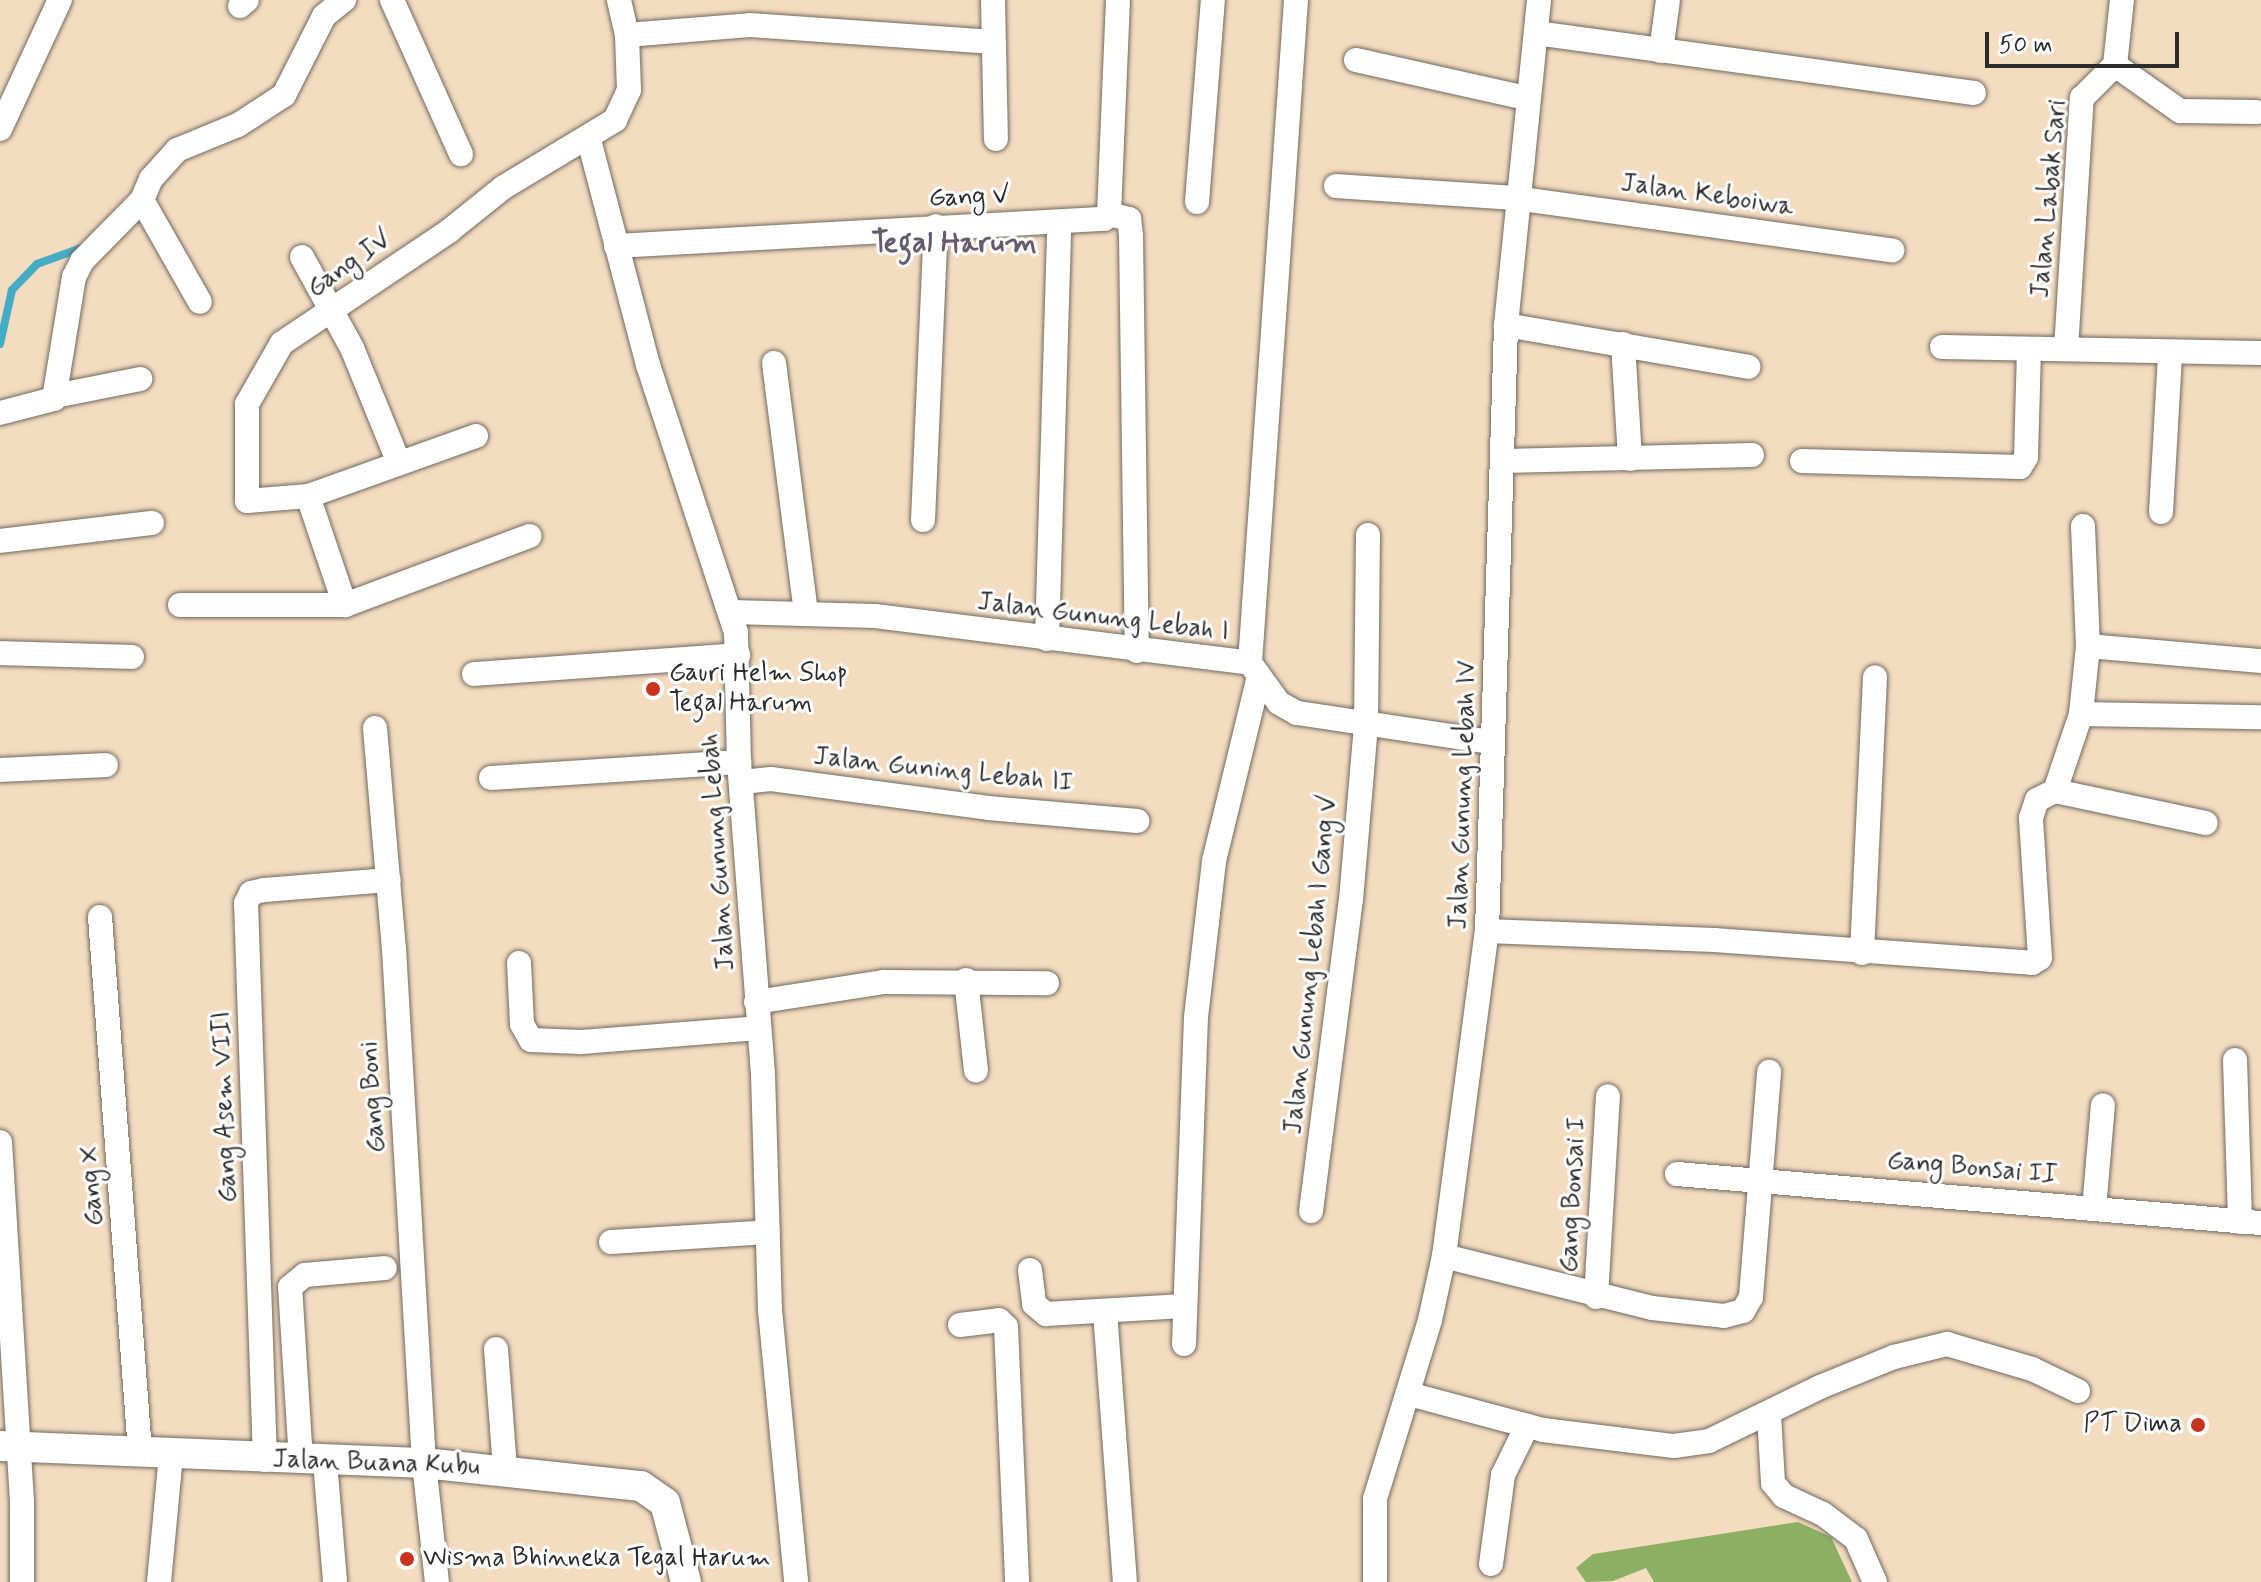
<!DOCTYPE html>
<html>
<head>
<meta charset="utf-8">
<style>
  body { margin:0 }
  #map { position:relative; width:2261px; height:1582px; overflow:hidden; background:#f4dcc0; font-family:Mynerve,sans-serif }
  div>[style] { position:absolute }
  .forest>* { inset:0; background:#8caf63 }
  .stream>* { height:8px; margin:-4px; padding:0 4px; transform-origin:4px; border-radius:4px; background:#45acc5 }
  .roads { filter:drop-shadow(0 0 2px #71695f) drop-shadow(0 0 2px #71695f) }
  .minor>* { height:24px; margin:-12px; padding:0 12px; transform-origin:12px; border-radius:12px; background:#fff }
  .tertiary>* { height:30px; margin:-15px; padding:0 15px; transform-origin:15px; border-radius:15px; background:#fff }
  .dots>* { width:22px; height:22px; translate:-50% -50%; box-sizing:border-box; border:4px solid #fff; border-radius:50% }
  span { translate:-50% -50%; white-space:nowrap; text-align:center; line-height:1.15; -webkit-text-stroke:6px #fff; paint-order:stroke }
  .street-label { font-size:26px; color:#2b2b2b }
  .poi-label { font-size:26px; color:#2b2b2b }
  .left { translate:0 -50%; text-align:left }
  .right { translate:-100% -50%; text-align:right }
  .quarter-label { font-size:30px; color:#665b6d; font-weight:700 }
  .scale { position:absolute; left:1985px; top:32px; width:194px; height:36px; box-sizing:border-box; border:4px solid #2b2b2b; border-top:0; padding-left:10px; font-size:24px; line-height:28px; white-space:nowrap; color:#2b2b2b; -webkit-text-stroke:6px #fff; paint-order:stroke }
</style>
</head>
<body>
<div id="map">
  <div class="forest">
    <i style="clip-path:polygon(1798px 1522px,1831px 1537px,1852px 1582px,1654px 1582px,1646px 1568px,1613px 1581px,1586px 1582px,1576px 1568px,1593px 1554px)"></i>
  </div>
  <div class="stream">
    <i style="left:0;top:344px;width:55px;rotate:-77.5deg"></i>
    <i style="left:12px;top:290px;width:36px;rotate:-46deg"></i>
    <i style="left:37px;top:264px;width:47px;rotate:-20deg"></i>
  </div>
  <div class="roads">
    <div class="minor">
      <i style="left:392px;top:0;width:169px;rotate:65.9deg"></i>
      <i style="left:993px;top:0;width:139px;rotate:88.8deg"></i>
      <i style="left:1296px;top:0;width:665px;rotate:93.97deg"></i>
      <i style="left:1250px;top:663px;width:49px;rotate:54.1deg"></i>
      <i style="left:1279px;top:703px;width:21px;rotate:29deg"></i>
      <i style="left:1297px;top:713px;width:195px;rotate:8.5deg"></i>
      <i style="left:240px;top:6px;width:9px;rotate:-41deg"></i>
      <i style="left:1536px;top:33px;width:442px;rotate:7.8deg"></i>
      <i style="left:627px;top:35px;width:123px;rotate:-4.6deg"></i>
      <i style="left:750px;top:25px;width:244px;rotate:4deg"></i>
      <i style="left:1661px;top:51px;width:51px;rotate:-82.2deg"></i>
      <i style="left:1356px;top:60px;width:174px;rotate:12.6deg"></i>
      <i style="left:2115px;top:65px;width:80px;rotate:35.3deg"></i>
      <i style="left:2180px;top:111px;width:76px;rotate:0.8deg"></i>
      <i style="left:2115px;top:65px;width:65px;rotate:-83.9deg"></i>
      <i style="left:0;top:129px;width:142px;rotate:-65.1deg"></i>
      <i style="left:589px;top:140px;width:233px;rotate:75.3deg"></i>
      <i style="left:648px;top:365px;width:281px;rotate:71.8deg"></i>
      <i style="left:736px;top:632px;width:130px;rotate:88.7deg"></i>
      <i style="left:739px;top:762px;width:313px;rotate:85.6deg"></i>
      <i style="left:763px;top:1074px;width:236px;rotate:88.3deg"></i>
      <i style="left:770px;top:1310px;width:273px;rotate:84.5deg"></i>
      <i style="left:1336px;top:186px;width:179px;rotate:3.8deg"></i>
      <i style="left:1515px;top:198px;width:381px;rotate:7.9deg"></i>
      <i style="left:142px;top:200px;width:23px;rotate:-67deg"></i>
      <i style="left:151px;top:179px;width:39px;rotate:-48deg"></i>
      <i style="left:177px;top:150px;width:66px;rotate:-22.3deg"></i>
      <i style="left:238px;top:125px;width:55px;rotate:-33.1deg"></i>
      <i style="left:284px;top:95px;width:89px;rotate:-63.1deg"></i>
      <i style="left:324px;top:16px;width:26px;rotate:-39deg"></i>
      <i style="left:1197px;top:202px;width:203px;rotate:-85.5deg"></i>
      <i style="left:1109px;top:214px;width:21px;rotate:14deg"></i>
      <i style="left:1129px;top:219px;width:17px;rotate:83deg"></i>
      <i style="left:1131px;top:236px;width:415px;rotate:89.2deg"></i>
      <i style="left:616px;top:246px;width:489px;rotate:-3.2deg"></i>
      <i style="left:1104px;top:219px;width:7px;rotate:-45deg"></i>
      <i style="left:1109px;top:214px;width:214px;rotate:-87.6deg"></i>
      <i style="left:302px;top:257px;width:104px;rotate:61.2deg"></i>
      <i style="left:352px;top:348px;width:124px;rotate:67.8deg"></i>
      <i style="left:1506px;top:325px;width:246px;rotate:9.8deg"></i>
      <i style="left:1623px;top:344px;width:115px;rotate:86.5deg"></i>
      <i style="left:1942px;top:347px;width:319px;rotate:1.1deg"></i>
      <i style="left:2066px;top:349px;width:252px;rotate:-86.4deg"></i>
      <i style="left:2082px;top:98px;width:47px;rotate:-45deg"></i>
      <i style="left:774px;top:363px;width:252px;rotate:82.7deg"></i>
      <i style="left:55px;top:396px;width:87px;rotate:-11.3deg"></i>
      <i style="left:0;top:413px;width:56px;rotate:-14.5deg"></i>
      <i style="left:54px;top:399px;width:124px;rotate:-80.7deg"></i>
      <i style="left:74px;top:277px;width:18px;rotate:-63deg"></i>
      <i style="left:82px;top:261px;width:86px;rotate:-45.5deg"></i>
      <i style="left:142px;top:200px;width:117px;rotate:60.4deg"></i>
      <i style="left:476px;top:436px;width:178px;rotate:160.3deg"></i>
      <i style="left:308px;top:496px;width:61px;rotate:175.3deg"></i>
      <i style="left:247px;top:501px;width:97px;rotate:-90deg"></i>
      <i style="left:247px;top:404px;width:70px;rotate:-60.2deg"></i>
      <i style="left:282px;top:343px;width:201px;rotate:-33.8deg"></i>
      <i style="left:449px;top:231px;width:70px;rotate:-38.7deg"></i>
      <i style="left:504px;top:187px;width:130px;rotate:-31.1deg"></i>
      <i style="left:615px;top:120px;width:33px;rotate:-65deg"></i>
      <i style="left:629px;top:90px;width:55px;rotate:-92.1deg"></i>
      <i style="left:627px;top:35px;width:36px;rotate:-103deg"></i>
      <i style="left:1504px;top:461px;width:248px;rotate:-1.4deg"></i>
      <i style="left:1802px;top:461px;width:218px;rotate:1.6deg"></i>
      <i style="left:2020px;top:467px;width:12px;rotate:-59deg"></i>
      <i style="left:2026px;top:457px;width:108px;rotate:-88.4deg"></i>
      <i style="left:308px;top:496px;width:115px;rotate:71.3deg"></i>
      <i style="left:2161px;top:512px;width:157px;rotate:-86.7deg"></i>
      <i style="left:923px;top:520px;width:294px;rotate:-87.5deg"></i>
      <i style="left:0;top:541px;width:153px;rotate:-6.8deg"></i>
      <i style="left:180px;top:605px;width:165px"></i>
      <i style="left:345px;top:605px;width:197px;rotate:-20.5deg"></i>
      <i style="left:732px;top:612px;width:143px;rotate:1.6deg"></i>
      <i style="left:875px;top:616px;width:378px;rotate:7.1deg"></i>
      <i style="left:1047px;top:639px;width:416px;rotate:-88.3deg"></i>
      <i style="left:2088px;top:646px;width:174px;rotate:5deg"></i>
      <i style="left:0;top:653px;width:132px;rotate:1.7deg"></i>
      <i style="left:474px;top:674px;width:265px;rotate:-4.1deg"></i>
      <i style="left:2081px;top:714px;width:180px;rotate:1deg"></i>
      <i style="left:375px;top:728px;width:222px;rotate:85.1deg"></i>
      <i style="left:394px;top:949px;width:515px;rotate:86.66deg"></i>
      <i style="left:424px;top:1463px;width:120px;rotate:83.8deg"></i>
      <i style="left:0;top:770px;width:106px;rotate:-2.7deg"></i>
      <i style="left:491px;top:778px;width:249px;rotate:-3.7deg"></i>
      <i style="left:742px;top:782px;width:29px;rotate:-6deg"></i>
      <i style="left:771px;top:779px;width:219px;rotate:7.6deg"></i>
      <i style="left:988px;top:808px;width:150px;rotate:5deg"></i>
      <i style="left:2055px;top:791px;width:154px;rotate:12deg"></i>
      <i style="left:100px;top:917px;width:536px;rotate:85.72deg"></i>
      <i style="left:1487px;top:931px;width:227px;rotate:2.3deg"></i>
      <i style="left:1714px;top:940px;width:319px;rotate:4.1deg"></i>
      <i style="left:2032px;top:963px;width:9px;rotate:-32deg"></i>
      <i style="left:2040px;top:958px;width:140px;rotate:-93.7deg"></i>
      <i style="left:2031px;top:818px;width:19px;rotate:-72deg"></i>
      <i style="left:2037px;top:800px;width:20px;rotate:-27deg"></i>
      <i style="left:2055px;top:791px;width:81px;rotate:-71.3deg"></i>
      <i style="left:2081px;top:714px;width:68px;rotate:-84.1deg"></i>
      <i style="left:2088px;top:646px;width:120px;rotate:-92.4deg"></i>
      <i style="left:1862px;top:953px;width:276px;rotate:-87.3deg"></i>
      <i style="left:519px;top:963px;width:61px;rotate:87.2deg"></i>
      <i style="left:522px;top:1024px;width:18px;rotate:61deg"></i>
      <i style="left:531px;top:1040px;width:50px;rotate:2.3deg"></i>
      <i style="left:581px;top:1042px;width:178px;rotate:-4.5deg"></i>
      <i style="left:966px;top:980px;width:91px;rotate:83.7deg"></i>
      <i style="left:756px;top:1002px;width:130px;rotate:-8.9deg"></i>
      <i style="left:884px;top:982px;width:163px;rotate:0.4deg"></i>
      <i style="left:2235px;top:1060px;width:162px;rotate:88.2deg"></i>
      <i style="left:0;top:1142px;width:361px;rotate:86.5deg"></i>
      <i style="left:22px;top:1502px;width:80px;rotate:90deg"></i>
      <i style="left:1677px;top:1174px;width:586px;rotate:4.8deg"></i>
      <i style="left:2094px;top:1209px;width:104px;rotate:-85.1deg"></i>
      <i style="left:1311px;top:1211px;width:314px;rotate:-82.7deg"></i>
      <i style="left:1351px;top:900px;width:177px;rotate:-85.1deg"></i>
      <i style="left:1366px;top:724px;width:189px;rotate:-89.4deg"></i>
      <i style="left:611px;top:1242px;width:157px;rotate:-3.6deg"></i>
      <i style="left:1444px;top:1256px;width:214px;rotate:14deg"></i>
      <i style="left:1652px;top:1308px;width:72px;rotate:6.3deg"></i>
      <i style="left:1724px;top:1316px;width:20px;rotate:-15deg"></i>
      <i style="left:1743px;top:1311px;width:16px;rotate:-60deg"></i>
      <i style="left:1751px;top:1297px;width:226px;rotate:-85.4deg"></i>
      <i style="left:1030px;top:1270px;width:34px;rotate:83deg"></i>
      <i style="left:1034px;top:1304px;width:16px;rotate:40deg"></i>
      <i style="left:1046px;top:1314px;width:138px;rotate:-3.3deg"></i>
      <i style="left:1596px;top:1297px;width:201px;rotate:-86.6deg"></i>
      <i style="left:1105px;top:1311px;width:272px;rotate:85.8deg"></i>
      <i style="left:960px;top:1325px;width:39px;rotate:-7deg"></i>
      <i style="left:999px;top:1320px;width:10px;rotate:45deg"></i>
      <i style="left:1006px;top:1327px;width:255px;rotate:87.5deg"></i>
      <i style="left:1184px;top:1344px;width:327px;rotate:-87.9deg"></i>
      <i style="left:1196px;top:1017px;width:157px;rotate:-83.4deg"></i>
      <i style="left:1214px;top:861px;width:186px;rotate:-76.3deg"></i>
      <i style="left:496px;top:1349px;width:121px;rotate:85.7deg"></i>
      <i style="left:1409px;top:1394px;width:139px;rotate:15deg"></i>
      <i style="left:1543px;top:1430px;width:132px;rotate:7deg"></i>
      <i style="left:1674px;top:1446px;width:35px;rotate:-8deg"></i>
      <i style="left:1709px;top:1441px;width:123px;rotate:-25.9deg"></i>
      <i style="left:1820px;top:1387px;width:80px;rotate:-22.1deg"></i>
      <i style="left:1894px;top:1357px;width:55px;rotate:-13.8deg"></i>
      <i style="left:1947px;top:1344px;width:89px;rotate:16.4deg"></i>
      <i style="left:2032px;top:1369px;width:51px;rotate:25.6deg"></i>
      <i style="left:1769px;top:1415px;width:68px;rotate:86.6deg"></i>
      <i style="left:1773px;top:1483px;width:17px;rotate:50deg"></i>
      <i style="left:1784px;top:1496px;width:43px;rotate:24.8deg"></i>
      <i style="left:1823px;top:1514px;width:41px;rotate:37.1deg"></i>
      <i style="left:1856px;top:1539px;width:47px;rotate:66.2deg"></i>
      <i style="left:265px;top:1460px;width:557px;rotate:-91.95deg"></i>
      <i style="left:246px;top:903px;width:11px;rotate:-63deg"></i>
      <i style="left:251px;top:893px;width:13px;rotate:-13deg"></i>
      <i style="left:264px;top:890px;width:125px;rotate:-4.6deg"></i>
      <i style="left:301px;top:1461px;width:174px;rotate:-93.6deg"></i>
      <i style="left:290px;top:1287px;width:19px;rotate:-39deg"></i>
      <i style="left:305px;top:1275px;width:80px;rotate:-5deg"></i>
      <i style="left:325px;top:1462px;width:120px;rotate:85.2deg"></i>
      <i style="left:1491px;top:1564px;width:90px;rotate:-82.3deg"></i>
      <i style="left:1503px;top:1475px;width:55px;rotate:-63.9deg"></i>
      <i style="left:159px;top:1582px;width:129px;rotate:-84.6deg"></i>
      <i style="left:1375px;top:1582px;width:83px;rotate:-90deg"></i>
      <i style="left:1375px;top:1499px;width:187px;rotate:-72.9deg"></i>
      <i style="left:1430px;top:1320px;width:66px;rotate:-77.7deg"></i>
      <i style="left:1444px;top:1256px;width:328px;rotate:-82.5deg"></i>
      <i style="left:1487px;top:931px;width:606px;rotate:-88.2deg"></i>
      <i style="left:1506px;top:325px;width:327px;rotate:-84.2deg"></i>
    </div>
    <div class="tertiary">
      <i style="left:0;top:1446px;width:424px;rotate:2.3deg"></i>
      <i style="left:424px;top:1463px;width:218px;rotate:6.1deg"></i>
      <i style="left:641px;top:1486px;width:29px;rotate:35deg"></i>
      <i style="left:665px;top:1503px;width:82px;rotate:75.1deg"></i>
    </div>
  </div>
  <div class="dots">
    <i style="left:653px;top:689px;background:#c8321e"></i>
    <i style="left:2198px;top:1425px;background:#c8321e"></i>
    <i style="left:407px;top:1559px;background:#c8321e"></i>
  </div>
  <div class="street-label">
    <span style="left:1707px;top:196px;rotate:8deg">Jalan Keboiwa</span>
    <span style="left:969px;top:198px;rotate:-2deg">Gang V</span>
    <span style="left:2050px;top:199px;rotate:-85deg">Jalan Labak Sari</span>
    <span style="left:350px;top:265px;rotate:-35deg">Gang IV</span>
    <span style="left:1103px;top:618px;rotate:7deg">Jalan Gunung Lebah I</span>
    <span style="left:943px;top:771px;rotate:6deg">Jalan Guning Lebah II</span>
    <span style="left:1464px;top:795px;rotate:-88deg">Jalan Gunung Lebah IV</span>
    <span style="left:719px;top:852px;rotate:-94deg">Jalan Gunung Lebah</span>
    <span style="left:1312px;top:965px;rotate:-84deg">Jalan Gunung Lebah I Gang V</span>
    <span style="left:374px;top:1097px;rotate:-94deg">Gang Boni</span>
    <span style="left:226px;top:1107px;rotate:-92deg">Gang Asem VIII</span>
    <span style="left:1972px;top:1169px;rotate:5deg">Gang Bonsai II</span>
    <span style="left:93px;top:1186px;rotate:-94deg">Gang X</span>
    <span style="left:1574px;top:1195px;rotate:-87deg">Gang Bonsai I</span>
    <span style="left:376px;top:1464px;rotate:2deg">Jalan Buana Kubu</span>
  </div>
  <div class="poi-label">
    <span class="left" style="left:669px;top:689px">Gauri Helm Shop<br>Tegal Harum</span>
    <span class="right" style="left:2182px;top:1425px">PT Dima</span>
    <span class="left" style="left:423px;top:1559px">Wisma Bhinneka Tegal Harum</span>
  </div>
  <div class="quarter-label">
    <span style="left:954px;top:243px">Tegal Harum</span>
  </div>
  <div class="scale">50 m</div>
</div>
</body>
</html>
